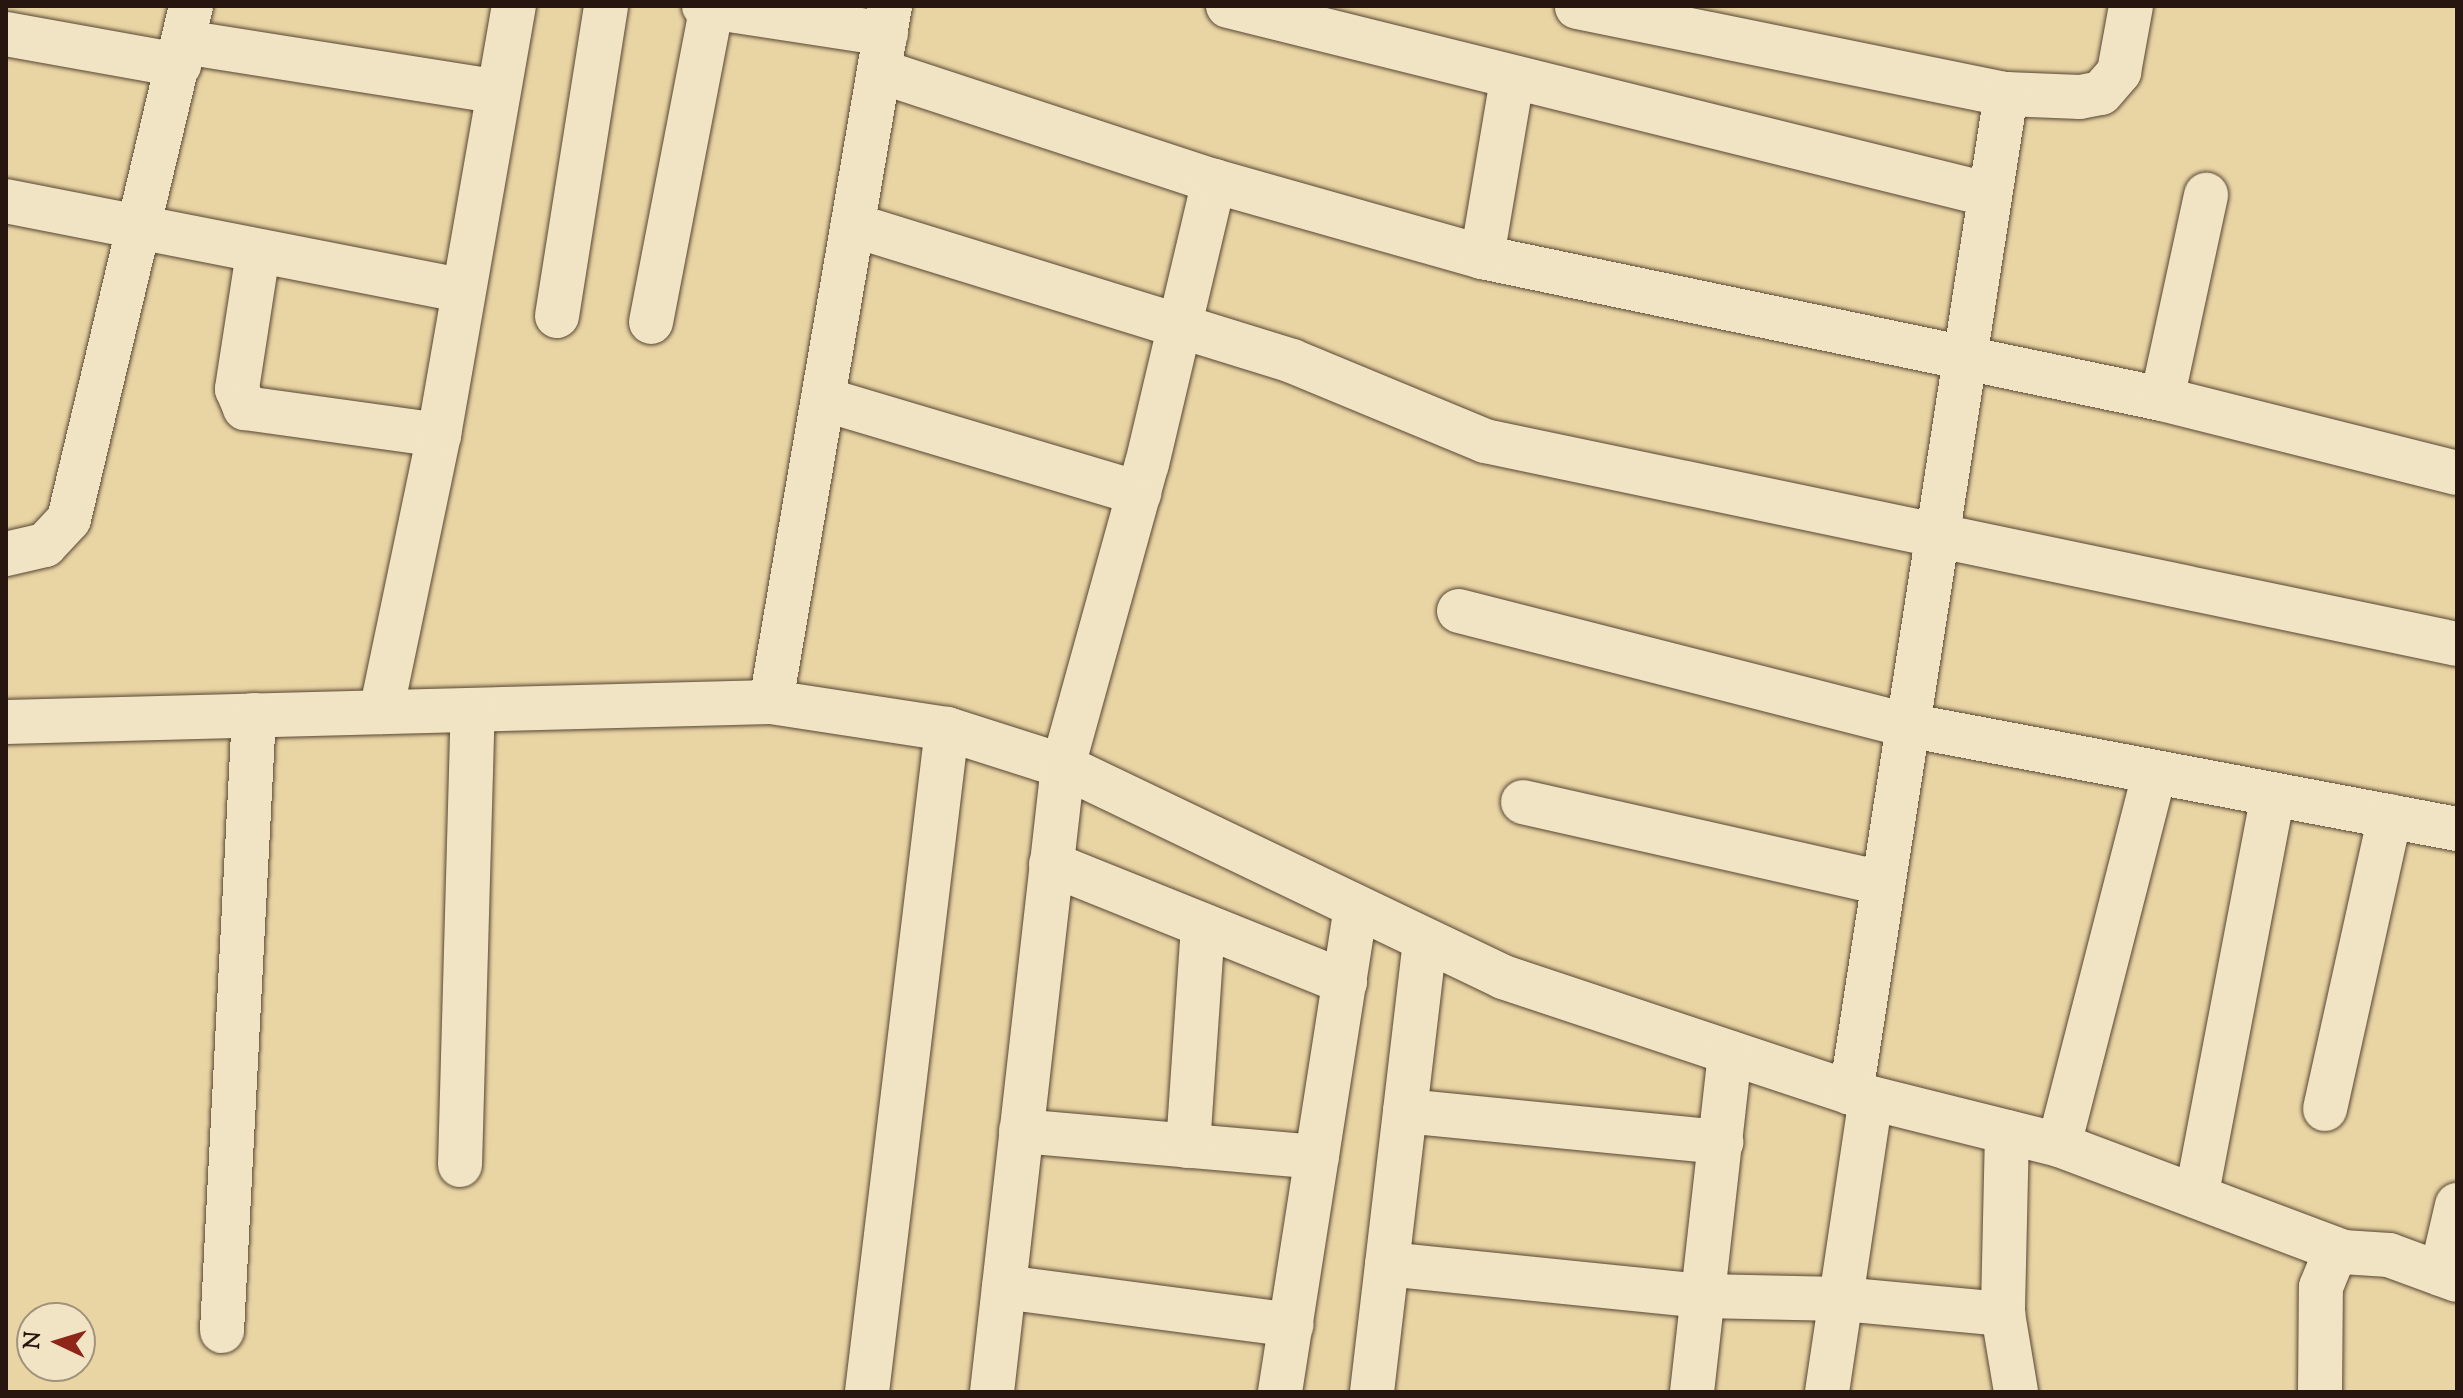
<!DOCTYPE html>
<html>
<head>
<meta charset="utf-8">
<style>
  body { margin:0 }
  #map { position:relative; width:2463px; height:1398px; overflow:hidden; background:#e9d5a4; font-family:"Sorts Mill Goudy",serif }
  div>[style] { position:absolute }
  .roads { filter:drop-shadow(0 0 2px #584634) drop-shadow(0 0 2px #584634) }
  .minor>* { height:44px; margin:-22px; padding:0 22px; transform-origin:22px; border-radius:22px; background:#f1e4c4 }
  span { translate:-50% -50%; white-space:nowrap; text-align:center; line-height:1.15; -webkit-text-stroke:6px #f1e4c4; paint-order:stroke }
  .frame { position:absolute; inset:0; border:8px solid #27160f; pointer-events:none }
  .north { position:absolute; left:16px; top:1302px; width:80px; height:80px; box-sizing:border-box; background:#f1e4c4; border:2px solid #a0927c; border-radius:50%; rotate:274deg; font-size:22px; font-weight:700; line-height:32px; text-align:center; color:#27160f }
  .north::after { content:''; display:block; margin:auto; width:28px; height:36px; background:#8f2418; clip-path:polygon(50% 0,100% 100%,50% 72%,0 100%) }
</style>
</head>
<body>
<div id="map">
  <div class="roads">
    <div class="minor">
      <i style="left:704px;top:6px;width:184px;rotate:8.7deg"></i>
      <i style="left:1228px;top:6px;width:785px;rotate:13.93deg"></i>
      <i style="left:1577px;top:7px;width:438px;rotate:11.5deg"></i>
      <i style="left:2006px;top:94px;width:74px;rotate:2.3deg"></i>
      <i style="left:2080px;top:97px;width:21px;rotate:-11deg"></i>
      <i style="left:2101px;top:93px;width:28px;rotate:-49deg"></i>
      <i style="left:2119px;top:72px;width:67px;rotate:-79.7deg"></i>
      <i style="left:6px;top:34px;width:176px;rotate:10.2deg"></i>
      <i style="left:184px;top:42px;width:318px;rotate:9deg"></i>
      <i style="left:879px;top:71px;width:353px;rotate:18.2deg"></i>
      <i style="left:6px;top:201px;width:466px;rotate:11.1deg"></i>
      <i style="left:853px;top:225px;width:460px;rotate:17.2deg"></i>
      <i style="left:1292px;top:361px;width:209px;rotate:22.5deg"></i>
      <i style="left:1485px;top:441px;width:993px;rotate:11.8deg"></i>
      <i style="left:258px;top:253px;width:138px;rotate:98.8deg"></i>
      <i style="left:237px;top:389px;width:21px;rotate:67deg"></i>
      <i style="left:245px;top:408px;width:196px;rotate:7.9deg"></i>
      <i style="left:1482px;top:257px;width:695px;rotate:11.8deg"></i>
      <i style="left:2162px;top:399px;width:304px;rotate:14.1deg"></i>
      <i style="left:557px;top:316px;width:314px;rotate:-81deg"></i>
      <i style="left:651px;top:322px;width:322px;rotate:-79.1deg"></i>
      <i style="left:823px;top:399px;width:330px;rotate:16.6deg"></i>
      <i style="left:2162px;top:399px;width:209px;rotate:-77.8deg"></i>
      <i style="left:6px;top:554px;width:40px;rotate:-13deg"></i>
      <i style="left:45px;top:545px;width:35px;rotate:-47deg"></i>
      <i style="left:69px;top:519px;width:527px;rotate:-76.62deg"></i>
      <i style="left:1459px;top:611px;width:462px;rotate:14.3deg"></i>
      <i style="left:1907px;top:725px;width:560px;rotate:10.71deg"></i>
      <i style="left:771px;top:702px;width:706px;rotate:-80.3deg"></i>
      <i style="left:381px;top:712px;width:283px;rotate:-78.2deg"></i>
      <i style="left:439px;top:435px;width:436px;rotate:-80.1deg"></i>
      <i style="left:6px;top:722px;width:765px;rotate:-1.5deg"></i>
      <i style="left:771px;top:702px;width:178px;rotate:8.7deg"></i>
      <i style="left:947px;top:729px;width:122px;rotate:17.7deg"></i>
      <i style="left:1063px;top:766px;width:488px;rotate:25.6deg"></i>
      <i style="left:1503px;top:977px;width:367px;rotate:18.4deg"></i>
      <i style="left:1851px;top:1093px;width:214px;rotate:14deg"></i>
      <i style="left:2059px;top:1145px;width:303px;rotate:20.6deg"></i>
      <i style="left:1523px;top:802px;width:369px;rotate:12.7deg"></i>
      <i style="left:1051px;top:864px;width:317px;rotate:21.9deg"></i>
      <i style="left:1851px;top:1093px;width:1011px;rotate:-81.18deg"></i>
      <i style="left:2325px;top:1109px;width:300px;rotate:-77.5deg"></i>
      <i style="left:1405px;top:1111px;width:318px;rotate:5.6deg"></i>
      <i style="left:1021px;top:1131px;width:297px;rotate:5deg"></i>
      <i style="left:2007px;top:1132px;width:182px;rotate:91.3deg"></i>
      <i style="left:2003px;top:1314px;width:79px;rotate:80.5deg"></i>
      <i style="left:2059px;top:1145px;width:385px;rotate:-75.6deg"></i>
      <i style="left:1188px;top:1146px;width:221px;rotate:-86.1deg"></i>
      <i style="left:460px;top:1165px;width:455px;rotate:-88.4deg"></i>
      <i style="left:2197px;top:1193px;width:405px;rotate:-79.2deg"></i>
      <i style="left:1387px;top:1264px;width:318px;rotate:5.8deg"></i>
      <i style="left:1703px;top:1296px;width:138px;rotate:1.2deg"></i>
      <i style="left:1841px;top:1299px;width:163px;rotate:5.3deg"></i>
      <i style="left:2441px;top:1274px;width:71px;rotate:-76.9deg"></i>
      <i style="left:1004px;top:1287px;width:290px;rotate:7.5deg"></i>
      <i style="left:222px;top:1331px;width:617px;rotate:-87.03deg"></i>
      <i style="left:867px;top:1392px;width:668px;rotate:-83.12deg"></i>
      <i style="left:992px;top:1392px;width:630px;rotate:-83.53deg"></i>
      <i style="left:1063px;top:766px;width:313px;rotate:-74.5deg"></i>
      <i style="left:1147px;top:464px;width:291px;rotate:-76.7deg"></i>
      <i style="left:1214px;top:181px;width:279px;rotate:15.8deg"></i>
      <i style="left:1482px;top:257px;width:181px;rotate:-80.4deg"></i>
      <i style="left:1280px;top:1392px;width:489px;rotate:-81.1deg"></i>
      <i style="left:1372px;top:1392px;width:453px;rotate:-83.3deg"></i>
      <i style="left:1692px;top:1392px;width:341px;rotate:-83.6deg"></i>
      <i style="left:1827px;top:1392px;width:297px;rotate:-81.5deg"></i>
      <i style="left:2320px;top:1392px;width:105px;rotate:-89.5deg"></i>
      <i style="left:2321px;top:1287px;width:27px;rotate:-68deg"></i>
      <i style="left:2331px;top:1262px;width:16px;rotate:-40deg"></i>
      <i style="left:2343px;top:1252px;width:46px;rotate:3.7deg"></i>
      <i style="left:2389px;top:1255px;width:72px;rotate:20.2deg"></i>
    </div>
  </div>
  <div class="frame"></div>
  <div class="north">N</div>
</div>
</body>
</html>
